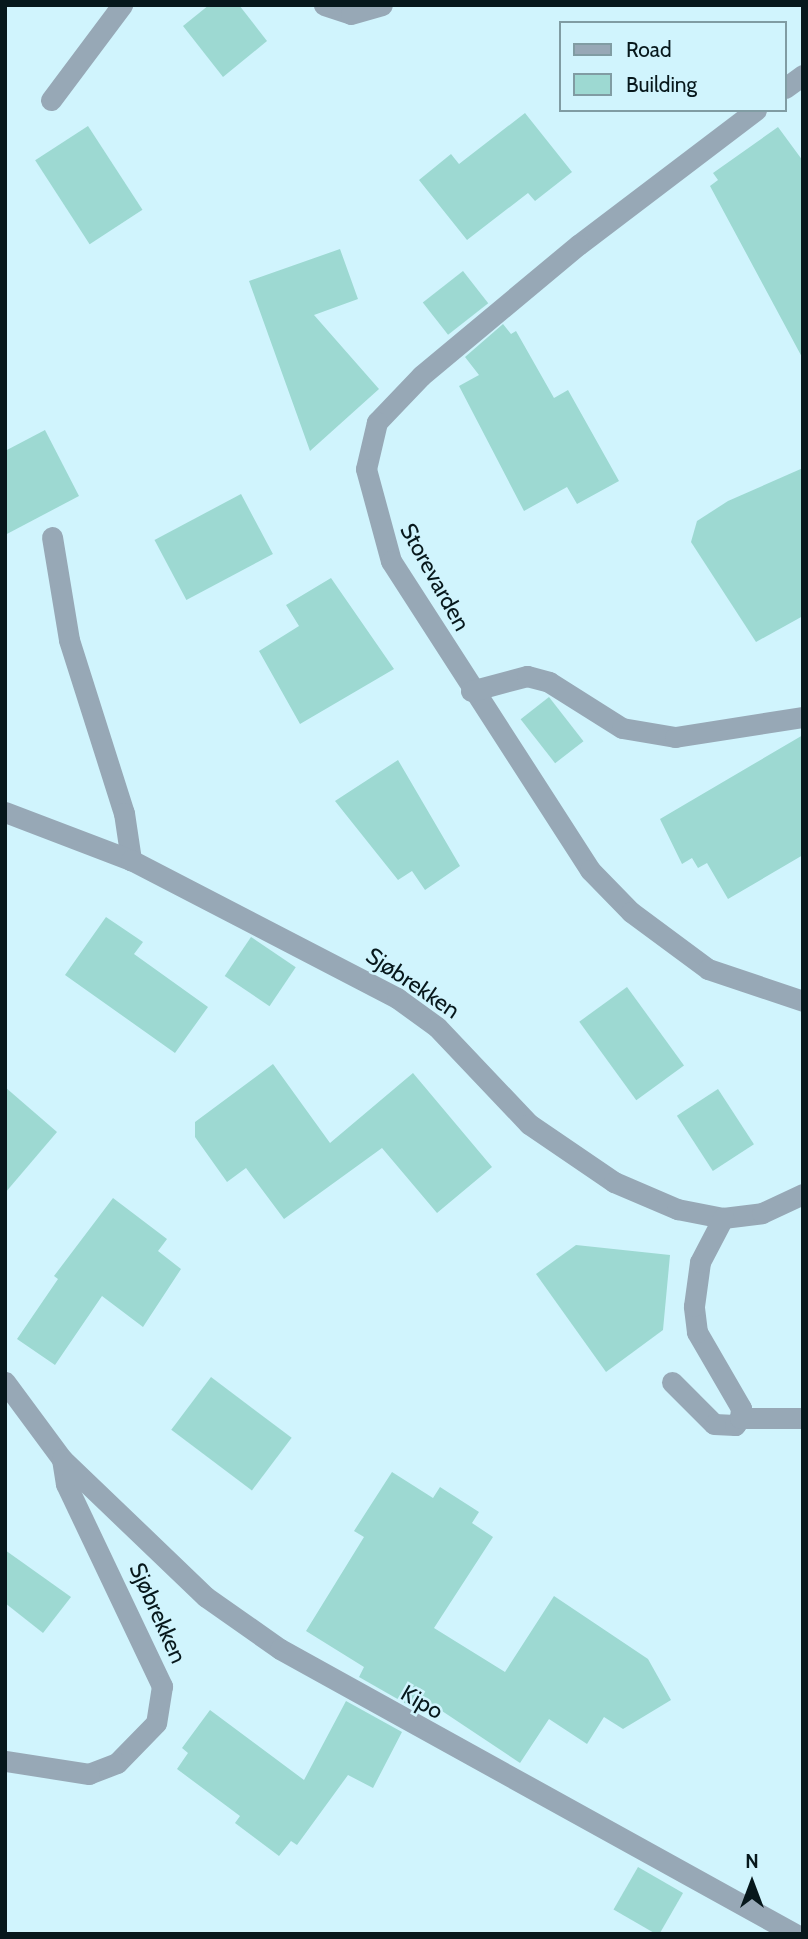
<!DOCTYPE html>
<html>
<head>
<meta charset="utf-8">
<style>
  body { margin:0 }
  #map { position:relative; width:808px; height:1939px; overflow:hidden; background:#d0f4fd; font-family:Cabin,sans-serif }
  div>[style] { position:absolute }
  .building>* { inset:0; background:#9dd9d2; transform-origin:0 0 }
  .minor>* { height:21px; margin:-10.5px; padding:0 10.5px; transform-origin:10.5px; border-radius:10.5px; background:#97a8b6 }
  span { translate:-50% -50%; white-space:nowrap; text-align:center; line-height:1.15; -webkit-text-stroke:5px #d0f4fd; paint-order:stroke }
  .street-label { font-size:23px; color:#07181c }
  .frame { position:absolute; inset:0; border:7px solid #07181c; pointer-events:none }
  .legend { position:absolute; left:559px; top:21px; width:228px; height:91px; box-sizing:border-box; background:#d0f4fd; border:2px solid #809ca3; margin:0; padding:9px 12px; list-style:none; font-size:21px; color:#07181c }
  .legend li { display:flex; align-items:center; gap:14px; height:35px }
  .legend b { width:35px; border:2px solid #809ca3 }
  .north { position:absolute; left:717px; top:1848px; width:70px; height:70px; -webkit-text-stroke:5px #d0f4fd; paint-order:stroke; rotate:0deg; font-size:19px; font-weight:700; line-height:28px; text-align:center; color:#07181c }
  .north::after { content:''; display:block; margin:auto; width:24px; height:32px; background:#07181c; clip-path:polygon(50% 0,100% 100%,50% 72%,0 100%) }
</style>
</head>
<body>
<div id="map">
  <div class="building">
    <i style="clip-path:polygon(209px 5px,239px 5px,267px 41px,223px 77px,183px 26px)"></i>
    <i style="clip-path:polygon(525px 113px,572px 172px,535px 201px,528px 193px,467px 240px,419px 180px,451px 154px,459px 164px)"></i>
    <i style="left:88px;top:126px;width:100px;height:63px;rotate:57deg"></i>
    <i style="clip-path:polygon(778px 127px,803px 161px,803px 359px,710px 186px,718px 180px,713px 173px)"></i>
    <i style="clip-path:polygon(340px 249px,358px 299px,314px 315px,379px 389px,310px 451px,249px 281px)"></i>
    <i style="left:463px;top:271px;width:41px;height:51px;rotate:52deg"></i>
    <i style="clip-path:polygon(503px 324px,511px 334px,516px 331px,554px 398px,568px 390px,619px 481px,577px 504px,567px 487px,524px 511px,459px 386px,479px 375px,465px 357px)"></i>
    <i style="clip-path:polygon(45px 430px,79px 496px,5px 535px,5px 451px)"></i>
    <i style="clip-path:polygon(803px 468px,803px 616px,756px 642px,691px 542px,697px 521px,728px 501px)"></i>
    <i style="left:241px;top:494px;width:68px;height:98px;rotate:62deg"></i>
    <i style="clip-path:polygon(331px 578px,394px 669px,300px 724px,259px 651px,299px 626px,286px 605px)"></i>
    <i style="left:549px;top:697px;width:56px;height:36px;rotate:52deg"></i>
    <i style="clip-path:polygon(803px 735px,803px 855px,728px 899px,707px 863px,698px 868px,692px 858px,682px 864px,660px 819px)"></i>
    <i style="clip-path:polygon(398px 760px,460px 866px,425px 890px,412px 871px,398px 880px,335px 801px)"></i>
    <i style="clip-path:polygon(106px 917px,143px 942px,134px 954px,208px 1007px,175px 1053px,65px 975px)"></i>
    <i style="left:251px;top:937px;width:54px;height:47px;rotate:34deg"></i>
    <i style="left:627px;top:987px;width:97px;height:59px;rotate:54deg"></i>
    <i style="clip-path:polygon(273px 1064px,330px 1143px,413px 1073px,492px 1167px,437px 1213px,382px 1148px,284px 1219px,246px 1168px,227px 1182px,195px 1137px,195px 1122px)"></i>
    <i style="clip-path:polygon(5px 1087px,57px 1132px,5px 1193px)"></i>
    <i style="left:718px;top:1089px;width:66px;height:49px;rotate:57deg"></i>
    <i style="clip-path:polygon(113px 1198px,167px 1239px,158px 1251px,181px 1269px,143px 1327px,102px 1296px,55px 1365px,17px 1339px,58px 1279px,54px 1276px)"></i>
    <i style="clip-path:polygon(576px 1245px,670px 1255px,663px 1330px,606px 1372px,536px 1274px)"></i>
    <i style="left:211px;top:1377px;width:101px;height:66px;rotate:37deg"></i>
    <i style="clip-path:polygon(392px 1472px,433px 1498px,440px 1487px,479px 1512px,472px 1523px,493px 1537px,434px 1628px,505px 1672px,554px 1596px,648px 1659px,671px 1700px,623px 1729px,604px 1717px,587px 1744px,549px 1719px,520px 1763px,421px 1697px,415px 1709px,359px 1677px,364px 1667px,306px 1631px,364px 1537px,354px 1531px)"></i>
    <i style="clip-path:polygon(5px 1550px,71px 1597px,43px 1633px,5px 1603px)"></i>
    <i style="clip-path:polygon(346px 1701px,402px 1732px,373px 1788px,348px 1775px,297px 1845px,291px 1841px,279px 1856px,235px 1823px,240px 1816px,177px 1769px,188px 1753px,182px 1748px,210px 1710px,304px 1780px)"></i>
    <i style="left:638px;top:1867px;width:52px;height:49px;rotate:30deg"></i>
  </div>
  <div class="minor">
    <i style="left:324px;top:5px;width:28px;rotate:18deg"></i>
    <i style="left:351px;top:14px;width:32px;rotate:-16deg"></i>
    <i style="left:785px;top:88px;width:22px;rotate:-36deg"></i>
    <i style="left:51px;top:100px;width:119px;rotate:-53.2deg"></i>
    <i style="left:756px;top:110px;width:223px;rotate:142.8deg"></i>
    <i style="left:578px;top:245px;width:204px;rotate:140.2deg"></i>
    <i style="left:421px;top:376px;width:64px;rotate:133.7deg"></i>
    <i style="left:377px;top:422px;width:48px;rotate:103.2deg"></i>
    <i style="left:366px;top:469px;width:95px;rotate:74.8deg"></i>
    <i style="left:391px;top:561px;width:368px;rotate:57.2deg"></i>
    <i style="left:590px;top:870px;width:59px;rotate:45.7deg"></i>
    <i style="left:631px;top:912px;width:96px;rotate:36.5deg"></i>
    <i style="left:708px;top:969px;width:100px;rotate:18.6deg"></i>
    <i style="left:52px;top:537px;width:104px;rotate:80.6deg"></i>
    <i style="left:69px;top:640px;width:182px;rotate:72.4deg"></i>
    <i style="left:124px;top:813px;width:48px;rotate:81.5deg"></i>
    <i style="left:471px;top:691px;width:58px;rotate:-15deg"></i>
    <i style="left:527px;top:676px;width:23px;rotate:15deg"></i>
    <i style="left:549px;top:682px;width:86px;rotate:32.2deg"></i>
    <i style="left:622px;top:728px;width:54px;rotate:9.6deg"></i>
    <i style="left:675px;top:737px;width:130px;rotate:-8.9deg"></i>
    <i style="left:5px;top:812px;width:135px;rotate:20.9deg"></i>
    <i style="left:131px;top:860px;width:300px;rotate:27.4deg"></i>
    <i style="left:397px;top:998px;width:49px;rotate:35.9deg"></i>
    <i style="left:437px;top:1027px;width:134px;rotate:46.5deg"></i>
    <i style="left:529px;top:1124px;width:103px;rotate:34.3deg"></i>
    <i style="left:614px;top:1182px;width:69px;rotate:23.2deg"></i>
    <i style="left:677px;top:1209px;width:47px;rotate:11.1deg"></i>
    <i style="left:723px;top:1218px;width:39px;rotate:-7deg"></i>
    <i style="left:762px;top:1213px;width:45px;rotate:-24.9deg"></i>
    <i style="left:5px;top:1382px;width:96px;rotate:53.5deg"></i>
    <i style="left:62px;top:1459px;width:25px;rotate:81deg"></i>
    <i style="left:66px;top:1484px;width:224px;rotate:64.6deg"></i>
    <i style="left:162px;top:1686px;width:37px;rotate:99deg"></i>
    <i style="left:156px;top:1723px;width:56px;rotate:134.3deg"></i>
    <i style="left:117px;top:1763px;width:30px;rotate:159deg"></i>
    <i style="left:89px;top:1774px;width:85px;rotate:-171.2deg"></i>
    <i style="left:672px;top:1382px;width:59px;rotate:45deg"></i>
    <i style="left:714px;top:1424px;width:21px;rotate:3deg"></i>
    <i style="left:735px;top:1425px;width:9px;rotate:-54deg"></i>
    <i style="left:740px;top:1418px;width:10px;rotate:-84deg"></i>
    <i style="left:741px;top:1408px;width:88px;rotate:-120.1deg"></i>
    <i style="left:697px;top:1332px;width:26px;rotate:-97deg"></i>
    <i style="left:694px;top:1306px;width:44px;rotate:-82.2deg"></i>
    <i style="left:700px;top:1262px;width:50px;rotate:-62.4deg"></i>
    <i style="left:740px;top:1418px;width:63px"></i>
    <i style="left:62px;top:1459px;width:199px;rotate:43.8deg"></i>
    <i style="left:206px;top:1597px;width:90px;rotate:35.1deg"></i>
    <i style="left:280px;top:1649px;width:589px;rotate:28.96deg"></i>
  </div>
  <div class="street-label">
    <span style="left:435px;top:577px;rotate:61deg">Storevarden</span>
    <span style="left:413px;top:983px;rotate:34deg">Sjøbrekken</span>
    <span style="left:158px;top:1613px;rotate:66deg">Sjøbrekken</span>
    <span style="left:422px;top:1702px;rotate:30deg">Kipo</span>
  </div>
  <div class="frame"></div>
  <ul class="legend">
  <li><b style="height:9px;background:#97a8b6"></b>Road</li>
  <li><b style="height:19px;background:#9dd9d2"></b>Building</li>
  </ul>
  <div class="north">N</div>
</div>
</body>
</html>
